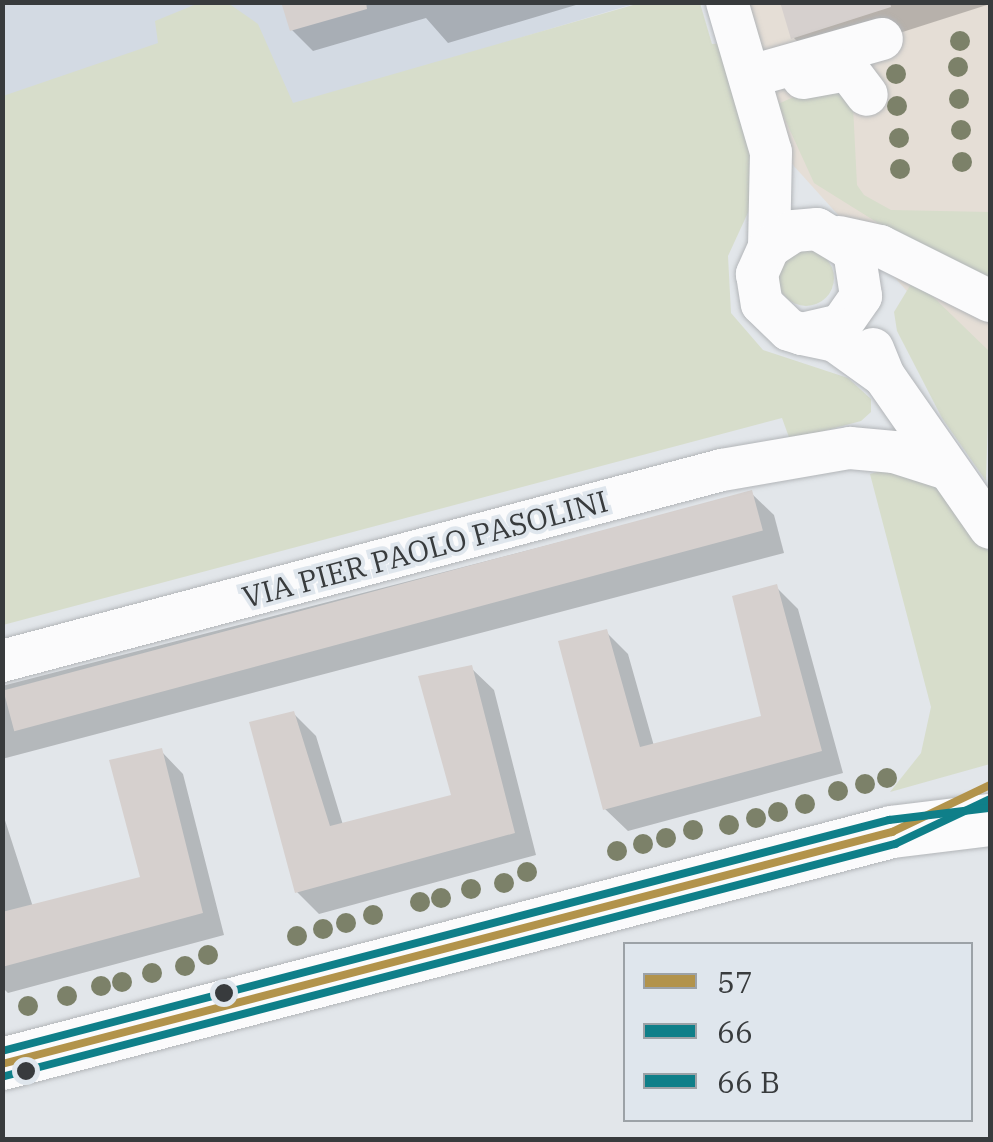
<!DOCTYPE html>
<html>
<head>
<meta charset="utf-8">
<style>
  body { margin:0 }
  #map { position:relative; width:993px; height:1142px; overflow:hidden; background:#e2e6ea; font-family:"IBM Plex Serif",serif }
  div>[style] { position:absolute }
  .commercial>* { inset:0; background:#e5ded6 }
  .built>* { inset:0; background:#d3dae3 }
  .green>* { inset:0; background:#d7ddcb }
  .round { border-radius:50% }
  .shadow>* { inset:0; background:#0003 }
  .building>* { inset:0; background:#d6d0ce; transform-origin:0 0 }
  .roads { filter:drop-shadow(0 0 2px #b2b5b8) drop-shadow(0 0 2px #b2b5b8) }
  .minor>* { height:42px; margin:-21px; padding:0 21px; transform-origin:21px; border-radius:21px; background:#fbfbfc }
  .major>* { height:52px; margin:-26px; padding:0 26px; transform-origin:26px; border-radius:26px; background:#fbfbfc }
  .bus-1>* { height:8px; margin:-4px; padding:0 4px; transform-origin:4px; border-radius:4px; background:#b2934b }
  .bus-2>* { height:8px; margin:-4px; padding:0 4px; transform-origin:4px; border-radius:4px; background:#0f7f89 }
  .bus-3>* { height:8px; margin:-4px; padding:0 4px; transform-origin:4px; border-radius:4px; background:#0f7f89 }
  .trees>* { width:20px; height:20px; margin:-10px; border-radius:50%; background:#7c8169 }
  .dots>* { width:28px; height:28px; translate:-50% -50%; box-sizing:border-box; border:5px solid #dfe6ed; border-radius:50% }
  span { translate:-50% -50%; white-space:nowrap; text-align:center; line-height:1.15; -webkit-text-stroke:8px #dfe6ed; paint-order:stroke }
  .street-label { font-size:30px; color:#383b3d }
  .frame { position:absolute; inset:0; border:5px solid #383b3d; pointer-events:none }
  .legend { position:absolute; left:623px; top:942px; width:350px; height:180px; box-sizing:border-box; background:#dfe6ed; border:2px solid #9ca2a7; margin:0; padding:12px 18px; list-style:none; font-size:30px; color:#383b3d }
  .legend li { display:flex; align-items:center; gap:20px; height:50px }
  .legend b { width:50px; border:2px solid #9ca2a7 }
</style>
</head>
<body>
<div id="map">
  <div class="commercial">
    <i style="clip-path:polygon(736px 3px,990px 3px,990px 383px,783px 154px)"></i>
  </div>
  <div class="built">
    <i style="clip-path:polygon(2px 3px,637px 3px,276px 111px,3px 108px)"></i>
  </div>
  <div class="green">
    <i style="clip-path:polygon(199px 3px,228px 3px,258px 24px,293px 103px,640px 3px,700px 3px,712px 44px,728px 43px,756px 167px,751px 206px,728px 256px,731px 313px,763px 350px,848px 378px,871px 399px,871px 412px,861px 421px,790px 440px,782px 418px,3px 625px,3px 96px,158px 43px,155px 21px)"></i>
    <i style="clip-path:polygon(832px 80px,853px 106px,857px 185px,864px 195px,891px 210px,990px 212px,990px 293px,814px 183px,778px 104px)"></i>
    <i class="round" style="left:778px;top:250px;width:56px;height:56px"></i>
    <i style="clip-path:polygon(911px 284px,926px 290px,990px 352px,986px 481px,942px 418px,897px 331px,894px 312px)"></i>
    <i style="clip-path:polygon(890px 468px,908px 469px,947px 493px,990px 554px,990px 764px,890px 792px,921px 753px,931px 707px,870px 474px)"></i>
  </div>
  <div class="shadow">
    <i style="clip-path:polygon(284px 2px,586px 2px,448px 43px,426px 18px,313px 51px,292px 30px)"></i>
    <i style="clip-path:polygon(782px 2px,990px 2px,990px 4px,815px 60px,793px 37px)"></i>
    <i style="clip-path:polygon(751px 493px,774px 515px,784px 553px,2px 759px,2px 686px)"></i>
    <i style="clip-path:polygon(776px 587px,798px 609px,843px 773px,628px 831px,605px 809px,606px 632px,628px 654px,654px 746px,764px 718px)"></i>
    <i style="clip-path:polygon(471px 668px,494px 690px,536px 855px,319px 914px,297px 892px,294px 714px,316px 736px,343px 825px,454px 797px)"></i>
    <i style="clip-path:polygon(161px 751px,183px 774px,224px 935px,8px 993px,2px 987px,2px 811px,33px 907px,143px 879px)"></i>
  </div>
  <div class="building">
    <i style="clip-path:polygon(281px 2px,366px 2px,367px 9px,290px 31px)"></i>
    <i style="clip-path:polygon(780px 2px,890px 2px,891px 7px,791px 39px)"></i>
    <i style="left:752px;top:490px;width:42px;height:775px;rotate:75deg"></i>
    <i style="clip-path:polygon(777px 584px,822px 751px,603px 810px,558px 641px,607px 629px,640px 747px,761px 716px,732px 596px)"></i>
    <i style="clip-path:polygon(472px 665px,515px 833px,295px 893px,249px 722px,294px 711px,330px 826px,451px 795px,418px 676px)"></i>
    <i style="clip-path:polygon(162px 748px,203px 913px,2px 967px,2px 912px,140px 877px,109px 760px)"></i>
  </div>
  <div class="roads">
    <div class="minor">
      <i style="left:727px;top:2px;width:156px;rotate:73.7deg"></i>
      <i style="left:771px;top:152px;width:95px;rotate:91.2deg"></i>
      <i style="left:751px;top:76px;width:136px;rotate:-15.8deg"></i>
      <i style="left:803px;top:78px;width:46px;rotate:-10.1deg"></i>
      <i style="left:848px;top:70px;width:31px;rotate:53deg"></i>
      <i style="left:839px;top:237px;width:42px;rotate:12.4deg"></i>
      <i style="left:880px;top:246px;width:123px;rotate:26.6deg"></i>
      <i style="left:802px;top:334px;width:40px;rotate:-13deg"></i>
      <i style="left:841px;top:325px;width:35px;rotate:-55deg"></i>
      <i style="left:861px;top:296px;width:46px;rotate:-98.8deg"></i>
      <i style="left:854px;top:251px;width:43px;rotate:-149.3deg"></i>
      <i style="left:817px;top:229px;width:23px;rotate:175deg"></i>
      <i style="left:794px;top:231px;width:30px;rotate:147deg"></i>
      <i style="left:769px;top:247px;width:30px;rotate:114deg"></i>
      <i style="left:757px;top:274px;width:30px;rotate:81deg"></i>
      <i style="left:762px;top:304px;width:37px;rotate:44deg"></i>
      <i style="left:789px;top:330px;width:14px;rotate:17deg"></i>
      <i style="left:802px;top:334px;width:34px;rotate:12deg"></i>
      <i style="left:835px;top:341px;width:60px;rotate:35.5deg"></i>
      <i style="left:873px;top:349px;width:29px;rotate:68deg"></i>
      <i style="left:884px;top:376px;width:185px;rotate:55.1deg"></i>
      <i style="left:2px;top:661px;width:745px;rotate:-14.86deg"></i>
      <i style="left:722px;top:470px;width:130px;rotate:-9.8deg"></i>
      <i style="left:850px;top:448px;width:44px;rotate:5.2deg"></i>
      <i style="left:894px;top:452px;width:56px;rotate:17.8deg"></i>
    </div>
    <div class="major">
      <i style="left:2px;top:1064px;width:920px;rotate:-14.61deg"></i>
      <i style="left:892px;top:832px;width:99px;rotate:-7deg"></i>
    </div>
  </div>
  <div class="bus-1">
    <i style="left:2px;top:1064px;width:920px;rotate:-14.61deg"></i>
    <i style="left:892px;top:832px;width:109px;rotate:-25.6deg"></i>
  </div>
  <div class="bus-2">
    <i style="left:5px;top:1076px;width:920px;rotate:-14.61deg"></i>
    <i style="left:895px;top:844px;width:105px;rotate:-25.3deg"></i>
  </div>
  <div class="bus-3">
    <i style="left:2px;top:1051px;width:917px;rotate:-14.6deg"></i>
    <i style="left:889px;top:820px;width:100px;rotate:-6.9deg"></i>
  </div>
  <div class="trees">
    <i style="left:960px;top:41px"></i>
    <i style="left:958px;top:67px"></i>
    <i style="left:896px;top:74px"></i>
    <i style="left:959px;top:99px"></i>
    <i style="left:897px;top:106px"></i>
    <i style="left:961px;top:130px"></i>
    <i style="left:899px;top:138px"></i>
    <i style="left:962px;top:162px"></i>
    <i style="left:900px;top:169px"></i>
    <i style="left:887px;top:778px"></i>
    <i style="left:865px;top:784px"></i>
    <i style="left:838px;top:791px"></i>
    <i style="left:805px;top:804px"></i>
    <i style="left:778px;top:812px"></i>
    <i style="left:756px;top:818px"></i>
    <i style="left:729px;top:825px"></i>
    <i style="left:693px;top:830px"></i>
    <i style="left:666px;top:838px"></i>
    <i style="left:643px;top:844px"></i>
    <i style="left:617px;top:851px"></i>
    <i style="left:527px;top:872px"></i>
    <i style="left:504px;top:883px"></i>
    <i style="left:471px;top:889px"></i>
    <i style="left:441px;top:898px"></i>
    <i style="left:420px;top:902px"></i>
    <i style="left:373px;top:915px"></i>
    <i style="left:346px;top:923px"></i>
    <i style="left:323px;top:929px"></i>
    <i style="left:297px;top:936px"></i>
    <i style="left:208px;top:955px"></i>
    <i style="left:185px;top:966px"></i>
    <i style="left:152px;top:973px"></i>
    <i style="left:122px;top:982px"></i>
    <i style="left:101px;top:986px"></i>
    <i style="left:67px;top:996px"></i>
    <i style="left:28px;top:1006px"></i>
  </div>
  <div class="dots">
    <i style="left:224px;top:993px;background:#383b3d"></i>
    <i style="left:26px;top:1071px;background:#383b3d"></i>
  </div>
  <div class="street-label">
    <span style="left:425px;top:549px;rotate:-15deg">VIA PIER PAOLO PASOLINI</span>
  </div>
  <div class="frame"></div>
  <ul class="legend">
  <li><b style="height:12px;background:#b2934b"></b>57</li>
  <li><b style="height:12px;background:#0f7f89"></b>66</li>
  <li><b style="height:12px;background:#0f7f89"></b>66 B</li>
  </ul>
</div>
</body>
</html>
